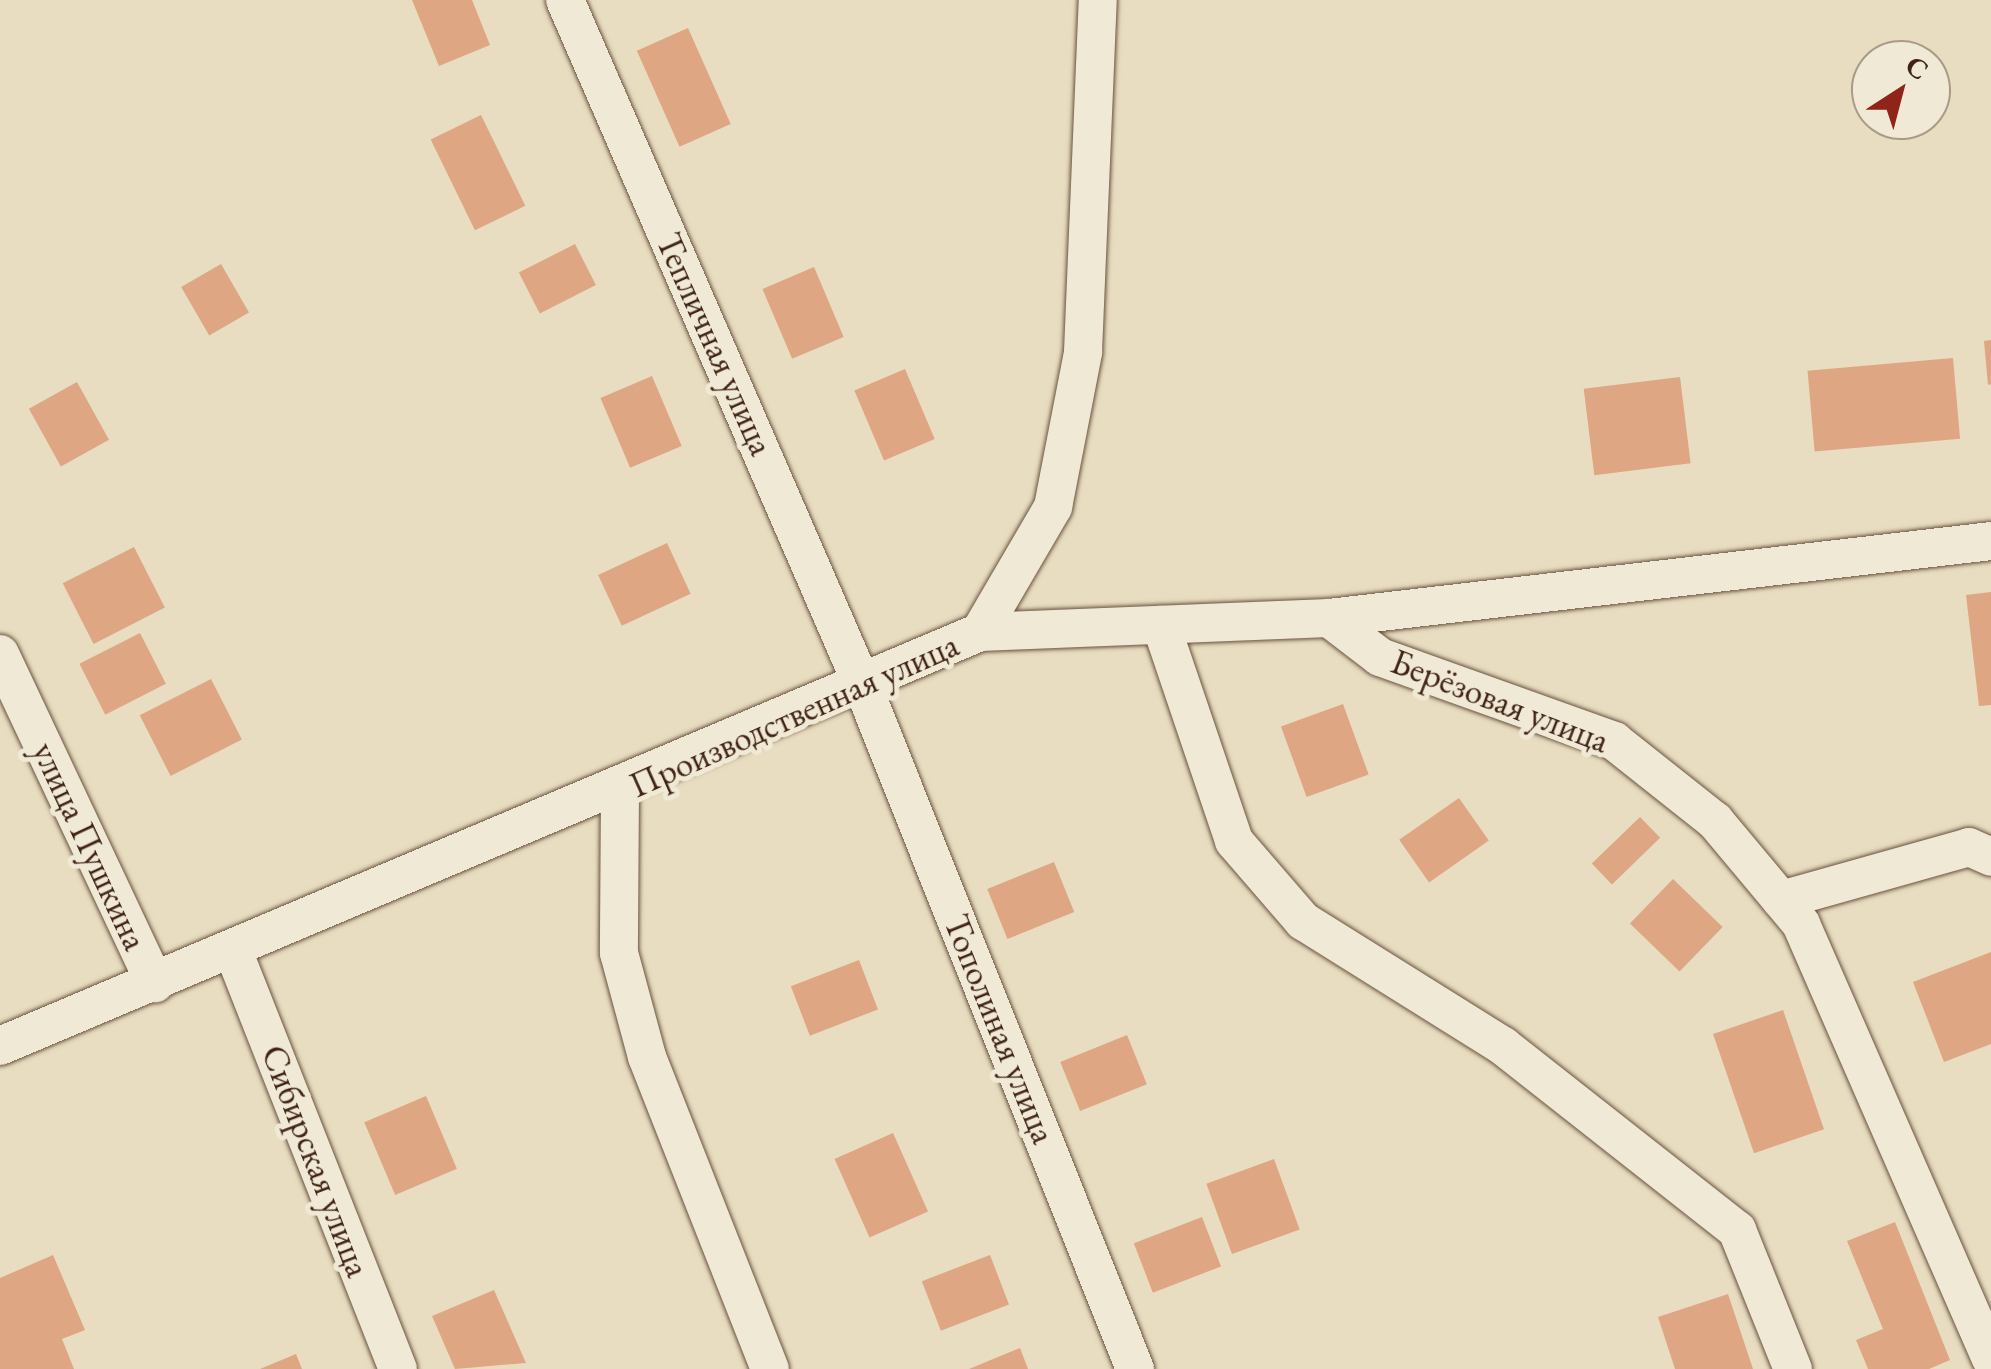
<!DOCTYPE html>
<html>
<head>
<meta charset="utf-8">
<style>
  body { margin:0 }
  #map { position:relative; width:1991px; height:1369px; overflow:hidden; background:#e8ddc0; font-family:"EB Garamond",serif }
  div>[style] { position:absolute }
  .building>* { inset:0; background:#dea683; transform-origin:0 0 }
  .roads { filter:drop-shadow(0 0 2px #6a523f) drop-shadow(0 0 2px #6a523f) }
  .minor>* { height:38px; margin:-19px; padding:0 19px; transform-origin:19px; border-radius:19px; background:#f0e9d6 }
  span { translate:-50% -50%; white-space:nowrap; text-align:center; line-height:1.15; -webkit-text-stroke:10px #f0e9d6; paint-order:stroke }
  .street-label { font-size:35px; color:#402314 }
  .north { position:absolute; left:1851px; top:40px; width:100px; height:100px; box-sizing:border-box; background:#f0e9d6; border:2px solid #aa9a88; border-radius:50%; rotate:36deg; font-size:28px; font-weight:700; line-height:40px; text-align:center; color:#402314 }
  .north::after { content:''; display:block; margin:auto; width:35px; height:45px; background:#8f2418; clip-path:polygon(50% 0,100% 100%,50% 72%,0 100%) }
</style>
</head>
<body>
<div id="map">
  <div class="building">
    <i style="clip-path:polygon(412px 0,472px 0,490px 45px,439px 66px)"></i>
    <i style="left:688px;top:28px;width:105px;height:56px;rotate:66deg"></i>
    <i style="left:481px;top:115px;width:101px;height:56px;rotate:64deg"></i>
    <i style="left:575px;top:244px;width:46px;height:63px;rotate:63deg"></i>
    <i style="left:221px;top:264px;width:56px;height:46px;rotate:60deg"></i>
    <i style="left:814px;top:267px;width:76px;height:56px;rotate:67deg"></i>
    <i style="clip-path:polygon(1991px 340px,1991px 384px,1988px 385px,1984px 341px)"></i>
    <i style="left:1953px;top:358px;width:81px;height:146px;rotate:85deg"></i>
    <i style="left:905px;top:369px;width:76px;height:55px;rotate:67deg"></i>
    <i style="left:652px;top:376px;width:76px;height:56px;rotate:67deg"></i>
    <i style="left:1680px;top:377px;width:87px;height:97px;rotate:83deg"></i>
    <i style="left:77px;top:382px;width:66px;height:55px;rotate:61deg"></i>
    <i style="left:667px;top:543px;width:56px;height:76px;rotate:65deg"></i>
    <i style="left:134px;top:547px;width:68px;height:80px;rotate:63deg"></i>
    <i style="clip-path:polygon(1991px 592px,1991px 705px,1979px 706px,1966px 595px)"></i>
    <i style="left:140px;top:633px;width:57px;height:68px;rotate:63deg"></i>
    <i style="left:211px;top:679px;width:68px;height:80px;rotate:63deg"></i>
    <i style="left:1343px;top:704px;width:75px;height:66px;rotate:70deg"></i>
    <i style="left:1459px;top:798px;width:52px;height:73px;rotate:55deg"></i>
    <i style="left:1640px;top:817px;width:29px;height:67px;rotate:46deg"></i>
    <i style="left:1054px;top:862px;width:54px;height:72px;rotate:68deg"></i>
    <i style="left:1673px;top:879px;width:69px;height:62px;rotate:44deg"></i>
    <i style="clip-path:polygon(1991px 952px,1991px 1044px,1944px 1062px,1913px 982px)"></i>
    <i style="left:859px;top:960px;width:53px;height:73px;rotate:69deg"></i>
    <i style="left:1783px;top:1010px;width:126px;height:74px;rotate:71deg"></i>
    <i style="left:1127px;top:1035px;width:53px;height:72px;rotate:68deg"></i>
    <i style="left:426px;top:1096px;width:79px;height:67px;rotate:67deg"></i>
    <i style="left:893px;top:1133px;width:86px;height:64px;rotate:66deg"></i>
    <i style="left:1274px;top:1159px;width:75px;height:72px;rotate:70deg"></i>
    <i style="left:1202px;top:1217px;width:53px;height:73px;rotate:69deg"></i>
    <i style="clip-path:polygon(1895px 1222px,1950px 1360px,1929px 1369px,1868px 1369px,1856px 1340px,1883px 1329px,1847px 1241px)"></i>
    <i style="clip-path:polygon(53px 1255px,85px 1330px,62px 1339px,74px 1369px,0 1369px,0 1278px)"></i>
    <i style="left:990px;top:1255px;width:53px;height:73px;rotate:69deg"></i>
    <i style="clip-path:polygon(494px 1290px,526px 1363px,455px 1369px,432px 1316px)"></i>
    <i style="clip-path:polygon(1728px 1294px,1753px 1369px,1675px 1369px,1658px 1317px)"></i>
    <i style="clip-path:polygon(1020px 1348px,1028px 1369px,969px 1369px)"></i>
    <i style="clip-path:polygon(296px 1354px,302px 1369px,260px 1369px)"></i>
  </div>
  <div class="roads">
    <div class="minor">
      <i style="left:565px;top:0;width:751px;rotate:66.54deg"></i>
      <i style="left:864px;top:689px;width:732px;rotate:68.27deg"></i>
      <i style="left:1329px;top:618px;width:64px;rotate:37.4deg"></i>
      <i style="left:1380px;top:657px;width:249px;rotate:19.7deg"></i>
      <i style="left:1614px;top:741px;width:129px;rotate:38.4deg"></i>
      <i style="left:1715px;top:821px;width:134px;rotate:50.1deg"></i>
      <i style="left:1801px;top:924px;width:474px;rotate:66.4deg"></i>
      <i style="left:1161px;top:625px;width:228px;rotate:71.3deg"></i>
      <i style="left:1234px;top:841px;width:106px;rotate:49.2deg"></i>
      <i style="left:1303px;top:921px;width:236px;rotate:32deg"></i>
      <i style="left:1503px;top:1046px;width:298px;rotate:38.2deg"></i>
      <i style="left:1737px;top:1230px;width:150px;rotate:68.1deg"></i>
      <i style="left:980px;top:632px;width:349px;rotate:-2.3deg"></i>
      <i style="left:1329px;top:618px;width:666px;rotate:-6.63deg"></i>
      <i style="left:0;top:654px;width:364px;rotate:64.8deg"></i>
      <i style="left:620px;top:791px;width:162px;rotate:90.4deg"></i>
      <i style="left:619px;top:953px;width:108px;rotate:74.9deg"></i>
      <i style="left:647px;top:1057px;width:335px;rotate:68.5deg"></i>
      <i style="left:1781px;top:900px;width:195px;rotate:-15.7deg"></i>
      <i style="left:1969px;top:847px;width:24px;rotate:24deg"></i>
      <i style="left:234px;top:953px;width:447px;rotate:68.5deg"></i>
      <i style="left:0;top:1046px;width:1064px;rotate:-22.9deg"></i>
      <i style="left:980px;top:632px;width:145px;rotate:-59.7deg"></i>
      <i style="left:1053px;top:507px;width:158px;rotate:-79deg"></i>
      <i style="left:1083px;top:352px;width:352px;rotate:-87.6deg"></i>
    </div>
  </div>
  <div class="street-label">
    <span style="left:715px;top:344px;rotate:66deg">Тепличная улица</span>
    <span style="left:1500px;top:701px;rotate:21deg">Берёзовая улица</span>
    <span style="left:794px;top:715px;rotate:-24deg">Производственная улица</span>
    <span style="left:90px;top:846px;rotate:65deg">улица Пушкина</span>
    <span style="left:1000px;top:1029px;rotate:68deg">Тополиная улица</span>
    <span style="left:316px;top:1161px;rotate:69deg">Сибирская улица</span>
  </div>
  <div class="north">С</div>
</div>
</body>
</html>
